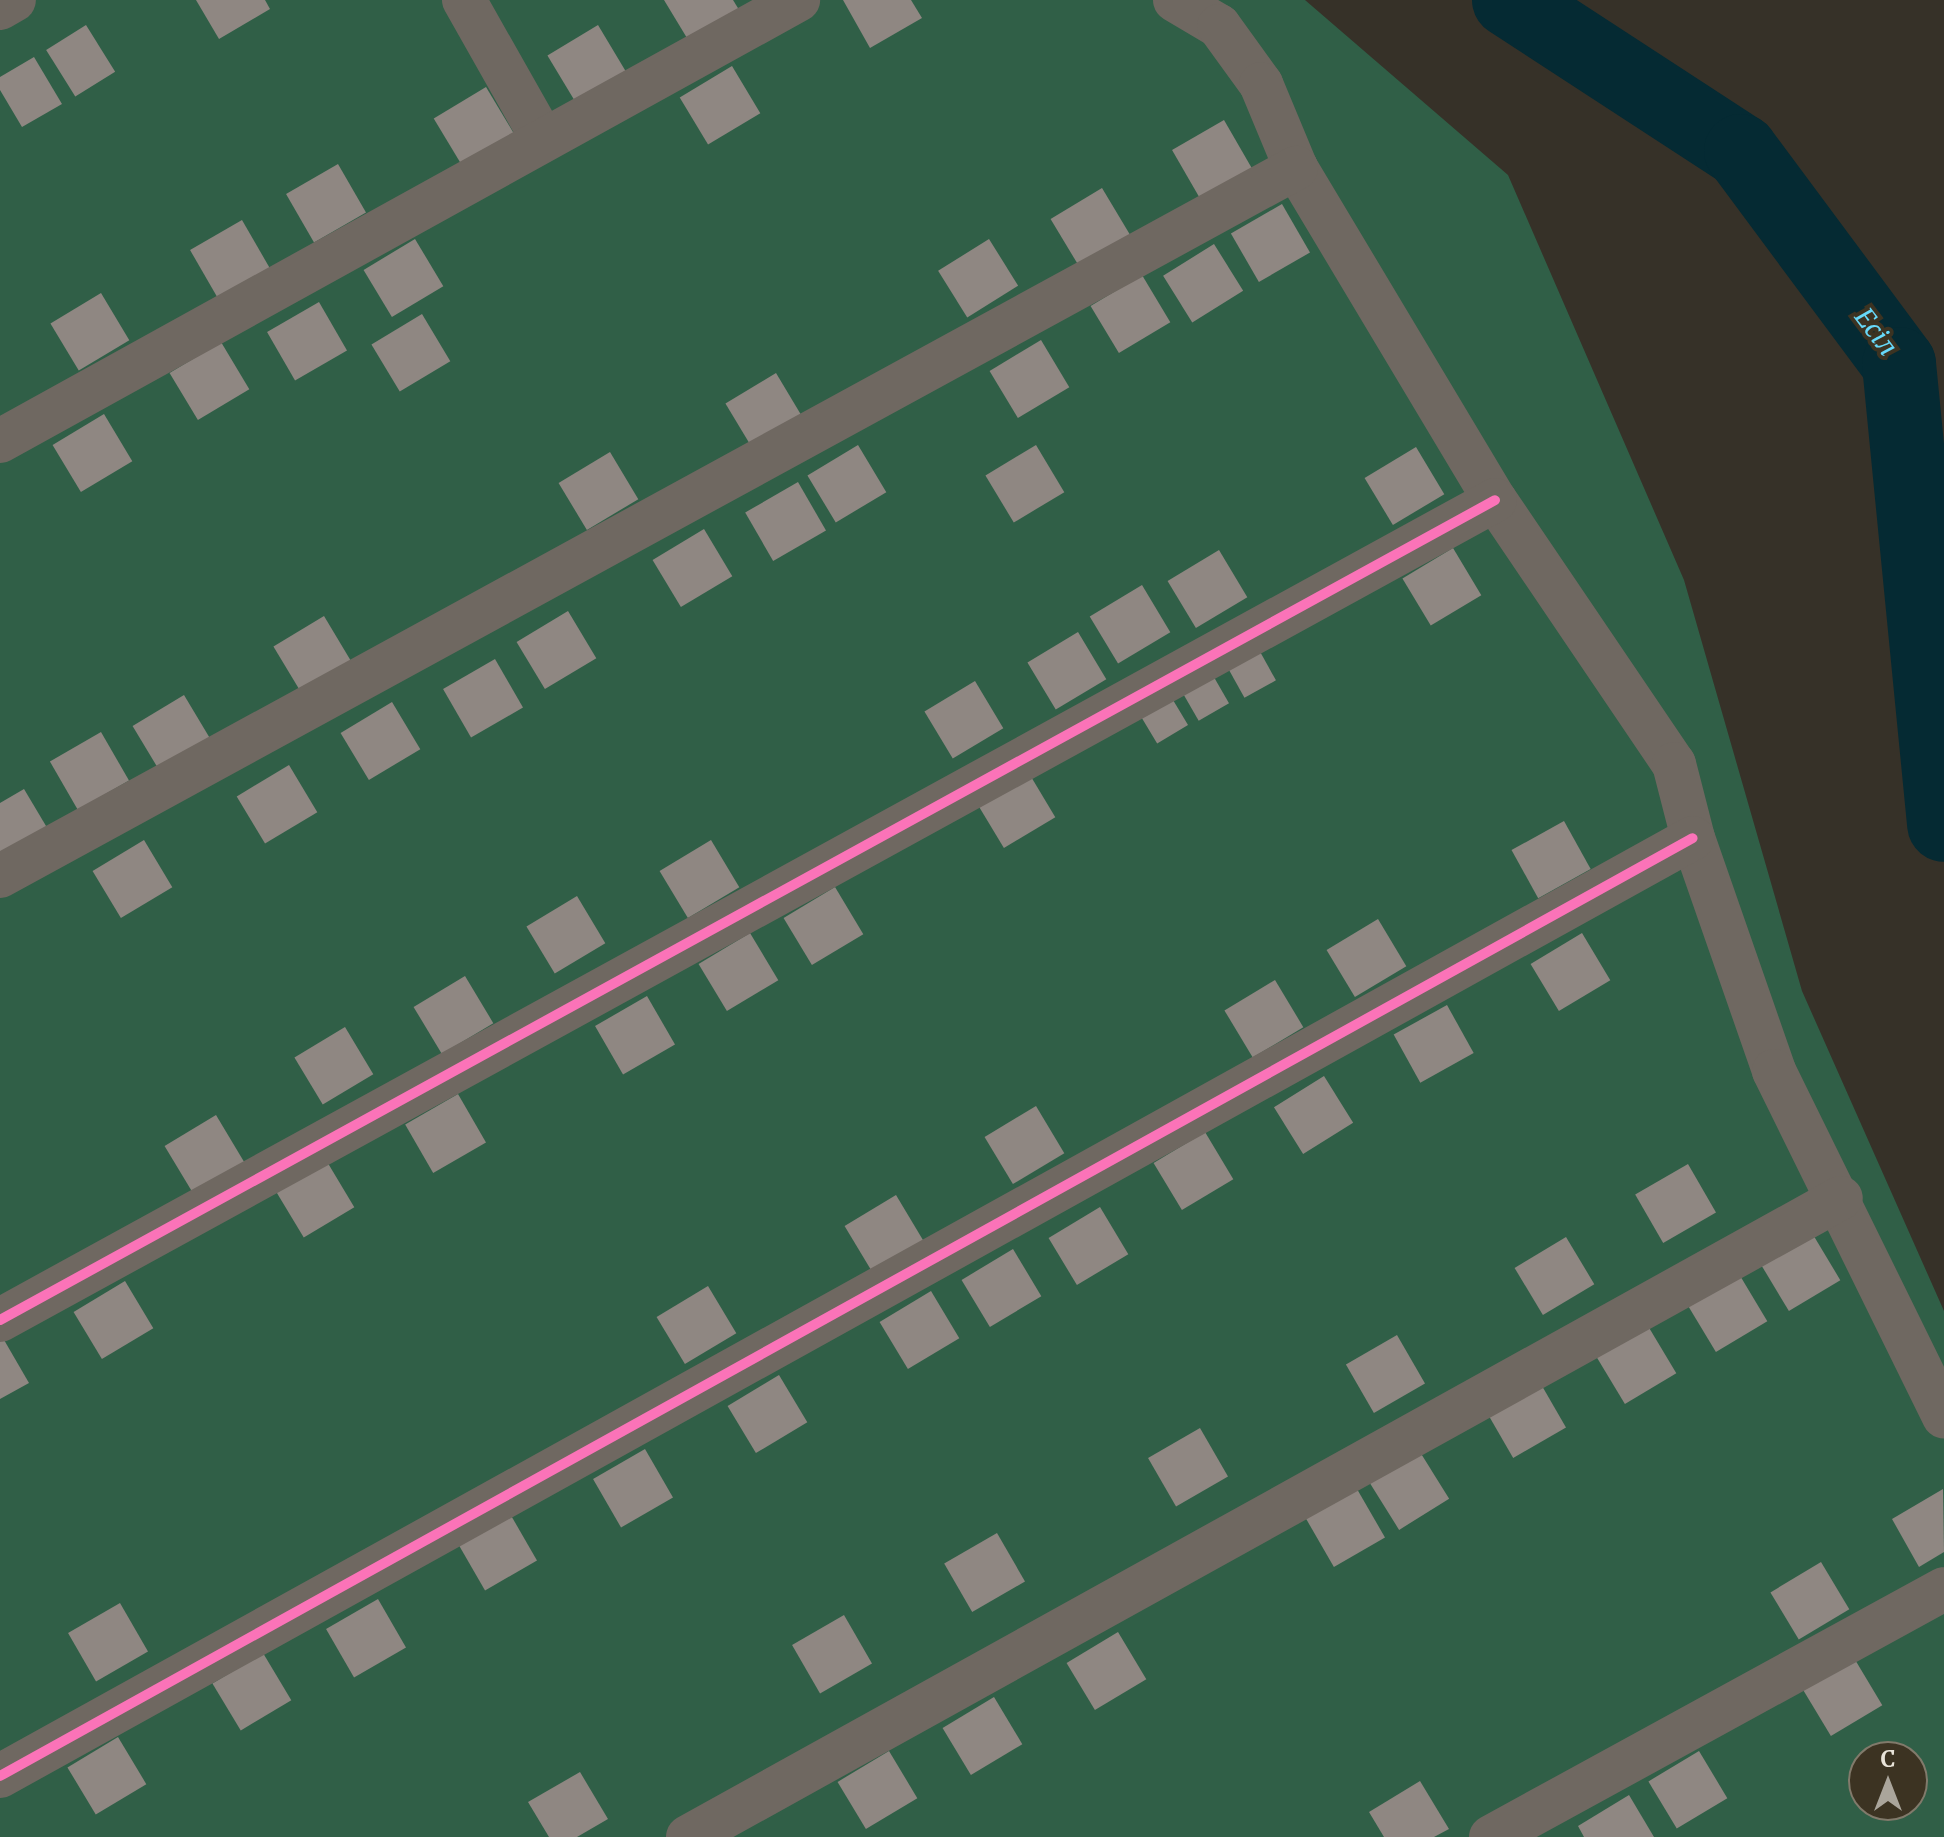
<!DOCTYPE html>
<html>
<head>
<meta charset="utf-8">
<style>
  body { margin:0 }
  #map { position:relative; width:1944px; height:1837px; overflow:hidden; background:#363128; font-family:Merriweather,serif }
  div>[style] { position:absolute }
  .green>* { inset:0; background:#305f47 }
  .river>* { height:74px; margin:-37px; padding:0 37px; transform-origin:37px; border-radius:37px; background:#052a33 }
  .building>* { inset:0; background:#8f8782; transform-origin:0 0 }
  .minor>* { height:44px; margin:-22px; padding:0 22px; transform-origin:22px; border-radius:22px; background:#6f6861 }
  .cycleway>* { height:10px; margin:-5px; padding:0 5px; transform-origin:5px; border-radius:5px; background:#fb73b8 }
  span { translate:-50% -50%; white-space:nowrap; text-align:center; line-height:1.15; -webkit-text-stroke:8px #3c3322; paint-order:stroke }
  .water-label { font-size:26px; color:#67d9f9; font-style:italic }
  .north { position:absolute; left:1848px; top:1741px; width:80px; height:80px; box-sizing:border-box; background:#3c3322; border:2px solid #817a6b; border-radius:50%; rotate:0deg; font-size:22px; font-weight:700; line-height:32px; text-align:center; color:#e9e4d9 }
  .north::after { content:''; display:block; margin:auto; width:28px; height:36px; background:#aaa59b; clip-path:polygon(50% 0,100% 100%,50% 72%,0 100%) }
</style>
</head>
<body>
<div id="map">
  <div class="green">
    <i style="clip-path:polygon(evenodd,0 0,1305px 0,1508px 175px,1684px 580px,1802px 991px,1944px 1311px,1944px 1837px,0 1837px,0 0,1864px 1757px,1912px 1757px,1912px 1805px,1864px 1805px,1864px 1757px)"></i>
  </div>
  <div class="river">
    <i style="left:1509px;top:0;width:277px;rotate:33.1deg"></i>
    <i style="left:1741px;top:151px;width:265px;rotate:53.4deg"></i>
    <i style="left:1899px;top:364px;width:463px;rotate:84.4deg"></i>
  </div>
  <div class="building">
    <i style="clip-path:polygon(196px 0,265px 0,270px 9px,219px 39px)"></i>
    <i style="clip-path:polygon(664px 0,733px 0,741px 13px,690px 43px)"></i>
    <i style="clip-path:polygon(843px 0,911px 0,922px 18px,870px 48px)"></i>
    <i style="left:86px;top:25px;width:55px;height:47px;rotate:58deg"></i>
    <i style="left:598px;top:25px;width:55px;height:59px;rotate:59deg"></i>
    <i style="clip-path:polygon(34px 57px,62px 104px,22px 127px,0 90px,0 77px)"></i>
    <i style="left:732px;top:66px;width:55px;height:61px;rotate:59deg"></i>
    <i style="left:486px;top:87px;width:55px;height:61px;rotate:59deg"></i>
    <i style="left:1224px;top:120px;width:56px;height:60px;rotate:60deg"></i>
    <i style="left:338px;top:164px;width:56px;height:60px;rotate:60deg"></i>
    <i style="left:1102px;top:188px;width:55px;height:60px;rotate:59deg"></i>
    <i style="left:1282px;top:204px;width:56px;height:59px;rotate:60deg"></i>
    <i style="left:242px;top:220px;width:56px;height:60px;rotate:60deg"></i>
    <i style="left:415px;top:239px;width:55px;height:60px;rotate:59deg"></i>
    <i style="left:989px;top:239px;width:55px;height:60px;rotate:58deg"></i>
    <i style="left:1214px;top:244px;width:55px;height:60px;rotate:58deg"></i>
    <i style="left:1142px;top:275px;width:55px;height:60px;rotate:59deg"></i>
    <i style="left:101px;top:293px;width:55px;height:59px;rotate:59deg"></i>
    <i style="left:319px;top:302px;width:56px;height:60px;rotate:60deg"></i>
    <i style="left:422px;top:314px;width:55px;height:59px;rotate:59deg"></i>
    <i style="left:1041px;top:340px;width:55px;height:60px;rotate:59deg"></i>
    <i style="left:221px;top:342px;width:55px;height:60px;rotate:59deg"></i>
    <i style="left:776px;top:373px;width:55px;height:59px;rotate:59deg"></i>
    <i style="left:104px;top:414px;width:55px;height:60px;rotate:59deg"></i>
    <i style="left:858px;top:445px;width:55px;height:59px;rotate:59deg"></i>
    <i style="left:1036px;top:445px;width:55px;height:59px;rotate:59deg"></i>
    <i style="left:1416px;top:447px;width:55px;height:60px;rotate:59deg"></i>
    <i style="left:610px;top:452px;width:55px;height:60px;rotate:59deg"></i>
    <i style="left:798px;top:482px;width:56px;height:61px;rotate:60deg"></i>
    <i style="left:704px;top:529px;width:55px;height:60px;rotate:59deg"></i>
    <i style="left:1453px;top:548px;width:55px;height:59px;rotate:59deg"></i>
    <i style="left:1219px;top:550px;width:55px;height:60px;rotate:59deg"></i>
    <i style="left:1142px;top:585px;width:55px;height:61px;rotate:59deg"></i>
    <i style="left:568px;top:611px;width:55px;height:60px;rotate:59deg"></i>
    <i style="left:324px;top:616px;width:55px;height:59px;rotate:59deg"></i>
    <i style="left:1078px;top:632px;width:55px;height:59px;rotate:59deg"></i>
    <i style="left:1258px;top:648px;width:37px;height:36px;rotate:61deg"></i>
    <i style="left:495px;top:659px;width:56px;height:60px;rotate:60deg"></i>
    <i style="left:1211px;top:672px;width:36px;height:35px;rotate:60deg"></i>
    <i style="left:975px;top:681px;width:55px;height:59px;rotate:59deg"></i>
    <i style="left:184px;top:695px;width:55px;height:60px;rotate:59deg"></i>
    <i style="left:1170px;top:695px;width:35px;height:36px;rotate:59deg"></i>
    <i style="left:392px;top:702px;width:55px;height:60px;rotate:59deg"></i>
    <i style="left:101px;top:732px;width:56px;height:59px;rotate:60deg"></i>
    <i style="left:289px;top:765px;width:55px;height:61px;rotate:59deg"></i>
    <i style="left:1027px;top:770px;width:55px;height:60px;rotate:59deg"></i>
    <i style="clip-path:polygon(24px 789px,52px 836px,0 866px,0 803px)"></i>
    <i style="left:1564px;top:821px;width:55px;height:60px;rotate:61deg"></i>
    <i style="left:144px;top:840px;width:55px;height:60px;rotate:59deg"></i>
    <i style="left:711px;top:840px;width:55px;height:60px;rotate:59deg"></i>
    <i style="left:835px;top:887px;width:55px;height:60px;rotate:59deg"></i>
    <i style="left:577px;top:896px;width:55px;height:59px;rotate:59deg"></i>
    <i style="left:1378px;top:919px;width:55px;height:60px;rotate:59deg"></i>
    <i style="left:750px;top:933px;width:55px;height:60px;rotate:59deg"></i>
    <i style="left:1582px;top:933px;width:55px;height:60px;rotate:59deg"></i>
    <i style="left:465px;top:976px;width:55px;height:60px;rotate:59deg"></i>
    <i style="left:1275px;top:980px;width:55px;height:59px;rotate:59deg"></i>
    <i style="left:647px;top:996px;width:56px;height:60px;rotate:60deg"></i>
    <i style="left:1447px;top:1005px;width:55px;height:61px;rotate:61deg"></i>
    <i style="left:345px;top:1027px;width:55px;height:59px;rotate:59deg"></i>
    <i style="left:1324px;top:1076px;width:55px;height:59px;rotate:58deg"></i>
    <i style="left:458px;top:1094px;width:56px;height:61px;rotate:60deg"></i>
    <i style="left:1036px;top:1106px;width:55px;height:60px;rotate:59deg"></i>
    <i style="left:216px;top:1115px;width:55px;height:60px;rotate:59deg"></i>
    <i style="left:1205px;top:1132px;width:55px;height:60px;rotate:59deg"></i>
    <i style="left:326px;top:1160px;width:55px;height:59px;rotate:59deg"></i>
    <i style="left:1688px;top:1164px;width:56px;height:61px;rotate:60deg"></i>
    <i style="left:896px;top:1195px;width:55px;height:60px;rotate:59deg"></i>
    <i style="left:1100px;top:1207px;width:55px;height:60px;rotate:59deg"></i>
    <i style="left:1812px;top:1233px;width:55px;height:60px;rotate:59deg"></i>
    <i style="left:1566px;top:1237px;width:55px;height:60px;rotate:59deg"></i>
    <i style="left:1013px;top:1249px;width:55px;height:60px;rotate:59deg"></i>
    <i style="left:1739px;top:1274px;width:55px;height:60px;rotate:59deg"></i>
    <i style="left:125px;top:1281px;width:55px;height:60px;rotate:59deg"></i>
    <i style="left:708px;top:1286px;width:55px;height:60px;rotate:59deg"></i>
    <i style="left:931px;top:1291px;width:55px;height:60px;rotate:59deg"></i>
    <i style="left:1648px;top:1326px;width:55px;height:60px;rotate:59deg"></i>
    <i style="clip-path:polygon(0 1333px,29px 1383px,0 1399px)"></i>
    <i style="left:1397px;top:1335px;width:56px;height:59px;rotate:60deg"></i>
    <i style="left:779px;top:1375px;width:55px;height:60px;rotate:59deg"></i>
    <i style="left:1538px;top:1379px;width:56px;height:61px;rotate:60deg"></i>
    <i style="left:1200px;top:1428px;width:56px;height:60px;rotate:60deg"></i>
    <i style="left:645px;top:1449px;width:56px;height:60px;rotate:60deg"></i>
    <i style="left:1420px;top:1452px;width:55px;height:59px;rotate:58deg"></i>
    <i style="left:1357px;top:1489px;width:56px;height:59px;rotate:60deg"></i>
    <i style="clip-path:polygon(1943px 1489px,1944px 1552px,1919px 1567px,1892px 1519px)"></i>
    <i style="left:509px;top:1512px;width:56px;height:60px;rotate:60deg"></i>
    <i style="left:997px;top:1533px;width:56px;height:61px;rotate:60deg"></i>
    <i style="left:1821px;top:1562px;width:55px;height:59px;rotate:59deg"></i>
    <i style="left:378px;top:1599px;width:56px;height:60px;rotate:60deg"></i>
    <i style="left:120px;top:1603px;width:56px;height:60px;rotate:60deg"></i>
    <i style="left:844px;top:1615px;width:56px;height:60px;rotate:60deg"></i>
    <i style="left:1118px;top:1632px;width:55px;height:60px;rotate:59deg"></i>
    <i style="left:263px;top:1653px;width:55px;height:59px;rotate:59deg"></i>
    <i style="left:1854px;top:1658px;width:55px;height:60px;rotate:59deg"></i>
    <i style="left:994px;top:1697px;width:55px;height:60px;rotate:59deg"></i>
    <i style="left:118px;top:1737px;width:55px;height:59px;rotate:59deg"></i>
    <i style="left:889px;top:1751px;width:55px;height:60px;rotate:59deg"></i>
    <i style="left:1699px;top:1751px;width:55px;height:59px;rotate:59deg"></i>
    <i style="clip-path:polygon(580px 1772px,608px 1819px,577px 1837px,549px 1837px,528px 1802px)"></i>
    <i style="clip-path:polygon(1420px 1781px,1449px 1829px,1434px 1837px,1384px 1837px,1369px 1812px)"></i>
    <i style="clip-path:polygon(1629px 1795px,1654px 1837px,1584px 1837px,1578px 1826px)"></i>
  </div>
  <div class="minor">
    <i style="left:464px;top:0;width:159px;rotate:60.5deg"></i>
    <i style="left:1175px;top:0;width:51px;rotate:30.6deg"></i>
    <i style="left:1219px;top:26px;width:72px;rotate:54.1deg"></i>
    <i style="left:1261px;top:84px;width:91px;rotate:67.4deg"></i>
    <i style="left:1296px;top:168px;width:387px;rotate:59.1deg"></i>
    <i style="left:1495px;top:500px;width:319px;rotate:55.9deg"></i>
    <i style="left:1674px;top:764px;width:76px;rotate:75.6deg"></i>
    <i style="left:1693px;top:838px;width:247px;rotate:70.8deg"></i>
    <i style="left:1774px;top:1071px;width:385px;rotate:63.8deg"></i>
    <i style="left:0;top:8px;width:16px;rotate:-30deg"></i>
    <i style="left:0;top:441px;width:912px;rotate:-28.93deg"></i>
    <i style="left:0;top:876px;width:1477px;rotate:-28.65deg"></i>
    <i style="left:0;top:1320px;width:1705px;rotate:-28.74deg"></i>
    <i style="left:0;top:1776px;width:1935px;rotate:-28.99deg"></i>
    <i style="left:688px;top:1837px;width:1318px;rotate:-29deg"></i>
    <i style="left:1491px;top:1837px;width:516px;rotate:-28.7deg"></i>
  </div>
  <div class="cycleway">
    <i style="left:0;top:1320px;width:1705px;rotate:-28.74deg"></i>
    <i style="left:0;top:1776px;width:1935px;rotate:-28.99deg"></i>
  </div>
  <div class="water-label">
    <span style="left:1876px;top:332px;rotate:53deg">Есіл</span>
  </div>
  <div class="north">С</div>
</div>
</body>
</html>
